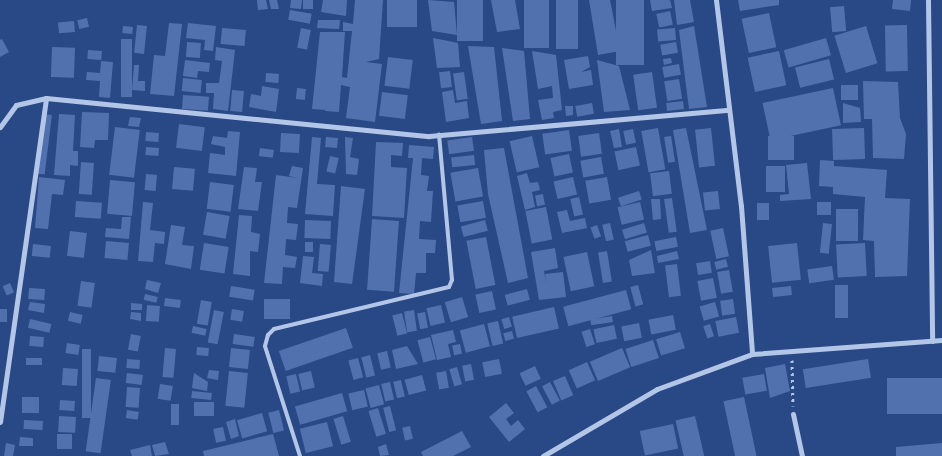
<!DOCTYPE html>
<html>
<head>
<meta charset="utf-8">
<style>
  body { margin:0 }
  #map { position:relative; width:942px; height:456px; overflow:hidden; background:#284886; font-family:"Archivo Narrow",sans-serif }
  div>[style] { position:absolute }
  .building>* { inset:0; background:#5171ae; transform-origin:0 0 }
  .path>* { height:3px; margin-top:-1.5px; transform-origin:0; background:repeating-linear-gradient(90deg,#b4c6e8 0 2.5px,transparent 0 6.5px) }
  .service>* { height:4px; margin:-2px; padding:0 2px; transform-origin:2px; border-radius:2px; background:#b4c6e8 }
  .minor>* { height:5px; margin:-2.5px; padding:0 2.5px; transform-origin:2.5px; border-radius:2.5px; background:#b4c6e8 }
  span { translate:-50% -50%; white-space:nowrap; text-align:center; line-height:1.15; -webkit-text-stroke:4px #284886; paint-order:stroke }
</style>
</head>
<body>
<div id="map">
  <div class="building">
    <i style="clip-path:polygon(257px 0,266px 0,268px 9px,258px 10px)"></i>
    <i style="clip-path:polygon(269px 0,277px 0,279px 9px,271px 9px)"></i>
    <i style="clip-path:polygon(291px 0,302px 0,301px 9px,290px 8px)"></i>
    <i style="left:303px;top:0;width:10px;height:9px"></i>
    <i style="clip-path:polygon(323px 0,347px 0,346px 16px,321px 12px)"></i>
    <i style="clip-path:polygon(355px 0,383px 0,379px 59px,366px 62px,382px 64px,375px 122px,346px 118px,350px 87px,341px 85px,339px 112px,325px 111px,326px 101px,325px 110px,312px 109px,320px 32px,345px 32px,342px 77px,347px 78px,352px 31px,343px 31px,343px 22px,353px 24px)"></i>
    <i style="left:387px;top:0;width:30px;height:27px"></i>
    <i style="clip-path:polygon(428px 0,454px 2px,457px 35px,432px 31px)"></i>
    <i style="left:457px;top:0;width:26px;height:41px"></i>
    <i style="clip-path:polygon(491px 0,515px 0,520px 29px,497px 32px)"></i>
    <i style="left:524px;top:0;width:25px;height:48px"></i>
    <i style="left:556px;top:0;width:22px;height:49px"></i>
    <i style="clip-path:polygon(589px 0,610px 0,620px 51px,598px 55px)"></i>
    <i style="left:616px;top:0;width:28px;height:65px"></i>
    <i style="clip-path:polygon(650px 0,670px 0,672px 8px,652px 11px)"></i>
    <i style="clip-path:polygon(674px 0,690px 0,694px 22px,677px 25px)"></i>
    <i style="clip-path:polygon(738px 0,779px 0,779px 5px,740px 11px)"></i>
    <i style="clip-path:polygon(893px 0,911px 0,910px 11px,892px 9px)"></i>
    <i style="left:844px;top:6px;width:25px;height:14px;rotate:85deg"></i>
    <i style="left:290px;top:10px;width:22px;height:10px;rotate:10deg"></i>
    <i style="left:670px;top:11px;width:14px;height:14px;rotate:78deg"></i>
    <i style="left:769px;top:13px;width:35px;height:28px;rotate:78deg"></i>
    <i style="left:87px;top:18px;width:9px;height:10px;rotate:77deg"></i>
    <i style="clip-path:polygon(318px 20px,340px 20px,339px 29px,317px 28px)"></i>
    <i style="left:74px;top:21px;width:11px;height:16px;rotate:85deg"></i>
    <i style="clip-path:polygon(169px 23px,182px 24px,174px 96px,150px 94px,154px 55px,165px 56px)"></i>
    <i style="clip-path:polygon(188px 23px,216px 26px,213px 51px,204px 50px,205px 40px,186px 38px)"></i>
    <i style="left:137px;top:25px;width:10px;height:28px;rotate:6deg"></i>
    <i style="left:907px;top:25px;width:46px;height:22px;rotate:89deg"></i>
    <i style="left:123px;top:26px;width:10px;height:7px;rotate:6deg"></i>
    <i style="clip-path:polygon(694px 26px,707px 107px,689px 109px,679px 30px)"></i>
    <i style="left:866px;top:26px;width:39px;height:33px;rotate:73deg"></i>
    <i style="left:222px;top:28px;width:24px;height:16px;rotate:5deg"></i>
    <i style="left:301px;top:28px;width:10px;height:20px;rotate:11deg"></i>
    <i style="left:675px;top:28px;width:12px;height:18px;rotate:85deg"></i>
    <i style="clip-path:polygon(433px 38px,458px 43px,460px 67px,437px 68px)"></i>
    <i style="left:826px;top:38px;width:18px;height:44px;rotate:74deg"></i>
    <i style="clip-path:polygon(2px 39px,9px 52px,0 57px,0 40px)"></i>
    <i style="left:121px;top:39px;width:11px;height:58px"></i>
    <i style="left:187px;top:42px;width:14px;height:15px;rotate:4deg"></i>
    <i style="left:676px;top:42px;width:11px;height:16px;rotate:80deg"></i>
    <i style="clip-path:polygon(468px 46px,494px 47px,502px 121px,481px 124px)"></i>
    <i style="left:52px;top:47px;width:23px;height:30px;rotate:2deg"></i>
    <i style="clip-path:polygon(216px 47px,235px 50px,228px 111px,213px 109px,214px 93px,206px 93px,206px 83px,219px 83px,222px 61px,215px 60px)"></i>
    <i style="clip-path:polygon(502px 48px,524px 51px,530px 119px,513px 121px)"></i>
    <i style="left:88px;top:50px;width:14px;height:9px;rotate:4deg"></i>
    <i style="clip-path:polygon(532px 51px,556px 55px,562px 110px,553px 112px,554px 118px,542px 120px,538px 100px,553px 98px,552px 86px,538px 89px)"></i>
    <i style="left:779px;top:51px;width:35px;height:32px;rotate:78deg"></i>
    <i style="clip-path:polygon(588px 56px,590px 67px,581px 72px,591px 70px,593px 85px,569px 89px,564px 60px)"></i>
    <i style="left:388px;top:57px;width:25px;height:29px;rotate:7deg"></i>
    <i style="clip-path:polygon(671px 58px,672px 63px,664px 65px,663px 59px)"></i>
    <i style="left:829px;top:59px;width:21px;height:35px;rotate:76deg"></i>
    <i style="clip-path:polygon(185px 60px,210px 63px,209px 72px,198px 71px,197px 78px,183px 76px)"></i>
    <i style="clip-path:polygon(597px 60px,619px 66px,630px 110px,604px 112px)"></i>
    <i style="clip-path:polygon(101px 61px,113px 62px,110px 98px,99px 97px,100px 81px,86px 80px,87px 72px,100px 73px)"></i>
    <i style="left:679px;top:64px;width:11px;height:17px;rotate:80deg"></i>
    <i style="clip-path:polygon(134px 65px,139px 65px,138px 81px,145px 81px,145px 91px,132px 90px)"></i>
    <i style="left:450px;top:71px;width:16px;height:11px;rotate:83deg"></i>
    <i style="left:464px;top:72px;width:27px;height:11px;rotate:82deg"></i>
    <i style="left:652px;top:72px;width:36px;height:19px;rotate:82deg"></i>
    <i style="left:266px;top:73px;width:13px;height:9px;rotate:4deg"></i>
    <i style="left:183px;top:78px;width:19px;height:13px;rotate:6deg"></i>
    <i style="left:679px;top:79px;width:20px;height:15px;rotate:81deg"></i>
    <i style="clip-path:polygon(863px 81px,898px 82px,900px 118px,906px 134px,904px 159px,873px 158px,872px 119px,864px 119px)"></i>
    <i style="left:841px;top:85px;width:17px;height:15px"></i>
    <i style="clip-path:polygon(262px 86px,279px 89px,276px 112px,249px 107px,251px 94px,261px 96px)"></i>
    <i style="left:297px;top:88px;width:9px;height:11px;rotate:6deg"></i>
    <i style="left:833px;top:88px;width:38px;height:72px;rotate:78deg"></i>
    <i style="left:232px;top:90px;width:12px;height:21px;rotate:5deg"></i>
    <i style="clip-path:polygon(453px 90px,455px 103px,467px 101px,469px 118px,446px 122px,442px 92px)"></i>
    <i style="left:382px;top:92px;width:26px;height:24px;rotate:7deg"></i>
    <i style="left:183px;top:95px;width:26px;height:14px;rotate:4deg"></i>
    <i style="left:683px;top:101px;width:8px;height:17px;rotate:83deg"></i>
    <i style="left:592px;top:103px;width:11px;height:17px;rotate:80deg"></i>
    <i style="clip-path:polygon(843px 103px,860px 108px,861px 122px,843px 123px)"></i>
    <i style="clip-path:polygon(565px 106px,573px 106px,573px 115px,566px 116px)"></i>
    <i style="clip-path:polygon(82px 112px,109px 113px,108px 140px,95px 140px,94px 148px,80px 147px)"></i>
    <i style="left:44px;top:114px;width:8px;height:60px;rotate:7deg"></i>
    <i style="clip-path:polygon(59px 114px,75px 115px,73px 151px,78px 151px,78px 166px,70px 165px,70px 176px,54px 175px)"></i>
    <i style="clip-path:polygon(130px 117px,141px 118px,139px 127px,128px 126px)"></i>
    <i style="left:179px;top:124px;width:26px;height:24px;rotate:7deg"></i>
    <i style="left:115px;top:127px;width:25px;height:48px;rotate:7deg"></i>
    <i style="left:658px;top:128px;width:42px;height:17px;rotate:80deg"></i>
    <i style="clip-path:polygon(686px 128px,707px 230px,690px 233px,673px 130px)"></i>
    <i style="left:711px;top:128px;width:38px;height:16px;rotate:84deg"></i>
    <i style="left:864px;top:128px;width:31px;height:32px;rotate:88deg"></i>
    <i style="clip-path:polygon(619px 129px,622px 147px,614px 148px,610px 131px)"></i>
    <i style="left:633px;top:129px;width:14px;height:10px;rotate:78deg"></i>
    <i style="left:569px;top:130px;width:21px;height:27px;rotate:82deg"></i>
    <i style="clip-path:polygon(228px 131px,240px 132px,236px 176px,208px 173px,210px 153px,225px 155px,225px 147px,211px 144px,213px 136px,227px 138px)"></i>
    <i style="left:146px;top:132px;width:13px;height:9px;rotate:4deg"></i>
    <i style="left:281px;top:133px;width:19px;height:19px;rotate:3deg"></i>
    <i style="left:599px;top:133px;width:21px;height:21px;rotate:82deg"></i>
    <i style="left:532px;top:136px;width:32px;height:23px;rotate:77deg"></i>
    <i style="left:671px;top:136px;width:26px;height:7px;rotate:81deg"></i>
    <i style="left:768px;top:136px;width:26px;height:24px"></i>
    <i style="clip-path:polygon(312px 137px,321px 138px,317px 184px,335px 185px,333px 216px,305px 214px)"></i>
    <i style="left:326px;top:137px;width:12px;height:10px;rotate:5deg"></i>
    <i style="clip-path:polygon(345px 137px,353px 138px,350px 157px,359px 159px,357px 175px,346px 174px)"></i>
    <i style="left:472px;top:137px;width:14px;height:25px;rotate:82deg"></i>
    <i style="clip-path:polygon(376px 142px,403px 143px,402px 156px,391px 155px,391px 167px,407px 168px,404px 218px,372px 216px)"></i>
    <i style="clip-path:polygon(409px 145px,434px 147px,433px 159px,422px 158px,421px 175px,429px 176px,427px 191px,433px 191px,431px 222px,420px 221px,419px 239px,436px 240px,435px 253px,426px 253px,426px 273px,416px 273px,414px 294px,399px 293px,413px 158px,408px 158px)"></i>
    <i style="left:146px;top:147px;width:13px;height:8px;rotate:4deg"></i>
    <i style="left:636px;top:147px;width:19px;height:22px;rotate:78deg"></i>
    <i style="left:260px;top:148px;width:14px;height:8px;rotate:8deg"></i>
    <i style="clip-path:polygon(504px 148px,528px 278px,508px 283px,488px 194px,484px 150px)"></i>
    <i style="left:569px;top:154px;width:19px;height:19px;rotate:78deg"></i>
    <i style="left:474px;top:155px;width:10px;height:23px;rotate:84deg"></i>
    <i style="left:330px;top:156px;width:9px;height:16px;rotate:13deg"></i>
    <i style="left:601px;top:157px;width:17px;height:21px;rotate:80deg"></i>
    <i style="clip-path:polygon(820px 160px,834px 161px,834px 166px,887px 170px,885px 198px,910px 199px,907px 276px,875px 277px,874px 241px,863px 240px,865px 197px,833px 194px,833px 187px,819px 186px)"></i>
    <i style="left:81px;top:162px;width:13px;height:32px;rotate:4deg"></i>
    <i style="clip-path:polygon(807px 163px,811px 199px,780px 201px,780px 195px,789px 194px,786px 165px)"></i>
    <i style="clip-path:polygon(292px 166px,303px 168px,297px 208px,288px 207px,287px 223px,298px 224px,296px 240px,286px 239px,285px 255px,297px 257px,295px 268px,283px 267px,282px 284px,264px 283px,276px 175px,298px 178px,289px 176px)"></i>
    <i style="left:766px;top:166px;width:19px;height:26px"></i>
    <i style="left:174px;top:167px;width:21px;height:22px;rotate:5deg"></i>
    <i style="clip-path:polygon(244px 167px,257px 168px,255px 182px,262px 182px,258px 211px,238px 209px)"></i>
    <i style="left:478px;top:168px;width:29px;height:28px;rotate:80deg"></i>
    <i style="left:669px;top:171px;width:23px;height:19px;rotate:83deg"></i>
    <i style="clip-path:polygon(527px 173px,530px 183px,538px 182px,540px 190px,532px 192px,535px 207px,525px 210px,517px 176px)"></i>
    <i style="left:146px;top:174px;width:11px;height:16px;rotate:5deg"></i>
    <i style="clip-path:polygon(39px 177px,65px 180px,63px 195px,52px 194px,48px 229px,35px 228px)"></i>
    <i style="left:573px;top:177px;width:18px;height:20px;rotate:77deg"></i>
    <i style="left:607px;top:177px;width:23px;height:22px;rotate:80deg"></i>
    <i style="left:110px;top:180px;width:25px;height:34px;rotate:5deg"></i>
    <i style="left:210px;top:182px;width:24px;height:27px;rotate:7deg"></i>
    <i style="clip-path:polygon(341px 186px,365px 189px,352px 284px,334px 282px)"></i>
    <i style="left:639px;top:191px;width:9px;height:22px;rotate:72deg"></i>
    <i style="left:718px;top:191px;width:18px;height:15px;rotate:84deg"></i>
    <i style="left:543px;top:194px;width:11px;height:8px;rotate:80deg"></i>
    <i style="left:579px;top:197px;width:18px;height:9px;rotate:77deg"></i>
    <i style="left:672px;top:198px;width:34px;height:8px;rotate:82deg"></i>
    <i style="clip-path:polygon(651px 199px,660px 199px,661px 219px,653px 220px)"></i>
    <i style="left:76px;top:201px;width:26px;height:16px;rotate:4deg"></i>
    <i style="left:483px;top:201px;width:17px;height:26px;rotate:80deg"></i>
    <i style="clip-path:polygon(143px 202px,153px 203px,150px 230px,165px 232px,164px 244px,155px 243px,153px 262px,138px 261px)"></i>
    <i style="left:640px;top:202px;width:18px;height:23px;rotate:77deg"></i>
    <i style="left:817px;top:202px;width:14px;height:13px"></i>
    <i style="left:757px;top:203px;width:12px;height:17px"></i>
    <i style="left:546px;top:207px;width:33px;height:21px;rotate:79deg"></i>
    <i style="left:836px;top:209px;width:22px;height:32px"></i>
    <i style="clip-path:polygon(567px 210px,570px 221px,585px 218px,587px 228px,562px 233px,557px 212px)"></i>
    <i style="left:207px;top:212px;width:23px;height:23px;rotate:10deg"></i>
    <i style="clip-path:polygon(239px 215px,252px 216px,251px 232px,260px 234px,258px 252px,250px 251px,250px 276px,233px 274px)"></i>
    <i style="clip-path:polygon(122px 217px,131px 217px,129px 239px,105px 237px,106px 228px,121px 229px)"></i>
    <i style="left:372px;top:219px;width:27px;height:71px;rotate:4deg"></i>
    <i style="left:305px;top:220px;width:26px;height:18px;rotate:2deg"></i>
    <i style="left:485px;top:220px;width:11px;height:25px;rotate:75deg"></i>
    <i style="left:610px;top:223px;width:17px;height:8px;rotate:77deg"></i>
    <i style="left:644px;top:223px;width:10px;height:23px;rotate:73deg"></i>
    <i style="left:823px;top:223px;width:9px;height:30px;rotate:6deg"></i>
    <i style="clip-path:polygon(171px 225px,185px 227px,182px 245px,194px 246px,191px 269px,165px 264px)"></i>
    <i style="left:597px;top:225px;width:12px;height:7px;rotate:70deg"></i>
    <i style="left:723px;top:228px;width:29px;height:13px;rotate:78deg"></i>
    <i style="left:70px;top:231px;width:17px;height:25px;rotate:7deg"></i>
    <i style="left:648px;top:235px;width:11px;height:24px;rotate:75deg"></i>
    <i style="left:486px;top:237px;width:49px;height:20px;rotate:79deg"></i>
    <i style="left:676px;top:237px;width:10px;height:22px;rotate:79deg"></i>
    <i style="left:106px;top:241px;width:23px;height:17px;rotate:5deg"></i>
    <i style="left:305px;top:242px;width:8px;height:10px"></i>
    <i style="left:204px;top:243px;width:25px;height:27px;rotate:9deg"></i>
    <i style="left:797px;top:243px;width:37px;height:29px;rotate:84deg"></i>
    <i style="left:865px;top:243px;width:33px;height:29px;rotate:87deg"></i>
    <i style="left:33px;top:244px;width:18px;height:12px;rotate:6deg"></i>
    <i style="left:320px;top:244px;width:11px;height:27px;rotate:5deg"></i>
    <i style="clip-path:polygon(555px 248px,558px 268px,544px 271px,546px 283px,545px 274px,563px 272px,566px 297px,539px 300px,531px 252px)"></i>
    <i style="clip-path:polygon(651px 250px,655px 273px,632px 276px,629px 260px)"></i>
    <i style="left:607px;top:251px;width:31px;height:9px;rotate:81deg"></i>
    <i style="clip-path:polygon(677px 251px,679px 259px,658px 263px,657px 256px)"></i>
    <i style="left:587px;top:252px;width:35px;height:24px;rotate:78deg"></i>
    <i style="clip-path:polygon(303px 256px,314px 257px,312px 273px,323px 274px,322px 286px,300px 283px)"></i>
    <i style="left:726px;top:259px;width:8px;height:12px;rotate:76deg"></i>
    <i style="left:710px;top:261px;width:12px;height:14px;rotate:81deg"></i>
    <i style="left:677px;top:264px;width:32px;height:12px;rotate:83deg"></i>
    <i style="left:832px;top:266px;width:14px;height:25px;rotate:82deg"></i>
    <i style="left:729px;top:270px;width:22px;height:12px;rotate:80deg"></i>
    <i style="left:713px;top:278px;width:20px;height:16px;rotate:79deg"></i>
    <i style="clip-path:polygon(147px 280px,161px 283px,158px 293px,145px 289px)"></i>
    <i style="left:81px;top:281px;width:14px;height:25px;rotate:8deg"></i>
    <i style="left:10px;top:283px;width:10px;height:8px;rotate:66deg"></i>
    <i style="left:638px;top:285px;width:20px;height:8px;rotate:75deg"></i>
    <i style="left:835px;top:285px;width:13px;height:33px"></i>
    <i style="left:231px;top:286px;width:24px;height:11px;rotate:9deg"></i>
    <i style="left:791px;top:286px;width:9px;height:19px;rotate:84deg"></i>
    <i style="left:29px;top:288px;width:16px;height:11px;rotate:4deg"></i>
    <i style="left:527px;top:289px;width:11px;height:23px;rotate:75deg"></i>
    <i style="left:626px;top:290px;width:20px;height:65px;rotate:75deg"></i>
    <i style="left:492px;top:291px;width:19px;height:17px;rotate:78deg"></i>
    <i style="left:145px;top:294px;width:13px;height:6px;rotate:13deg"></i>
    <i style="left:462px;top:297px;width:21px;height:18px;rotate:73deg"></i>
    <i style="left:165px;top:298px;width:16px;height:8px;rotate:7deg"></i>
    <i style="left:264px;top:299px;width:26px;height:20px"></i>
    <i style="left:733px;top:299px;width:15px;height:13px;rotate:82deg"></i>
    <i style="left:201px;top:300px;width:11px;height:24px;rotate:10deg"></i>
    <i style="clip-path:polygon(30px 302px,45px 304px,44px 313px,28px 310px)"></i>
    <i style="left:715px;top:302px;width:15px;height:16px;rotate:74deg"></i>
    <i style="clip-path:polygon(131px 303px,142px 304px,142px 310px,131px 310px)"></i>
    <i style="left:147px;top:305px;width:13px;height:16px;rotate:4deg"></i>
    <i style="left:441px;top:305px;width:18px;height:15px;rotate:77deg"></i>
    <i style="left:554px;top:307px;width:22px;height:43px;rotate:77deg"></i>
    <i style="left:0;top:309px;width:7px;height:13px"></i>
    <i style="left:232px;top:309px;width:12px;height:11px;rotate:9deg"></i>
    <i style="left:214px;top:310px;width:10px;height:33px;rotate:11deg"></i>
    <i style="left:414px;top:310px;width:21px;height:10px;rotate:82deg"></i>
    <i style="left:70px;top:312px;width:13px;height:9px;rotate:13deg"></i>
    <i style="clip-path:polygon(131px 312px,141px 313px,141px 321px,130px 319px)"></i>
    <i style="left:425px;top:312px;width:16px;height:8px;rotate:79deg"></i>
    <i style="left:402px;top:313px;width:21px;height:10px;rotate:76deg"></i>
    <i style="left:673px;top:315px;width:15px;height:25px;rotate:79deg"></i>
    <i style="left:612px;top:316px;width:6px;height:22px;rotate:81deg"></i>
    <i style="left:509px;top:317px;width:10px;height:8px;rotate:73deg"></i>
    <i style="left:736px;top:317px;width:16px;height:21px;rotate:79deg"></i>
    <i style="left:30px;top:319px;width:22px;height:9px;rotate:13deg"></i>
    <i style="left:498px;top:321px;width:23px;height:11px;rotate:77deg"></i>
    <i style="left:639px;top:323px;width:15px;height:18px;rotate:79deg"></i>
    <i style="left:484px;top:324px;width:23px;height:25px;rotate:75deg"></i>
    <i style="left:710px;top:324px;width:13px;height:7px;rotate:72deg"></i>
    <i style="left:614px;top:325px;width:14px;height:21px;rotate:78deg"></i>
    <i style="left:193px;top:326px;width:14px;height:7px;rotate:12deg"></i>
    <i style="left:346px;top:328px;width:21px;height:71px;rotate:71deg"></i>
    <i style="left:590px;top:329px;width:16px;height:9px;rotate:72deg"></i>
    <i style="clip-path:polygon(453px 330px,456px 342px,448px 344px,451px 357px,437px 360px,431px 335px)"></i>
    <i style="left:512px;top:331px;width:8px;height:9px;rotate:76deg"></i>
    <i style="left:680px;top:332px;width:17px;height:25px;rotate:73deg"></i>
    <i style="left:131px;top:334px;width:10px;height:16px;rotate:11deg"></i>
    <i style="left:234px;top:334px;width:21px;height:10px;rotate:8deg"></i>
    <i style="left:30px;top:336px;width:14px;height:10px;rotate:4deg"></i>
    <i style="left:430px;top:337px;width:23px;height:13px;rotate:75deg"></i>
    <i style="left:653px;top:340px;width:19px;height:29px;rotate:72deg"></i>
    <i style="left:67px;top:343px;width:13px;height:10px;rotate:9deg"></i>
    <i style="left:460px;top:344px;width:10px;height:8px;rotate:79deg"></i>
    <i style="clip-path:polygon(407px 346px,418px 364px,396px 369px,392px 350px)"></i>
    <i style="left:197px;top:347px;width:12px;height:8px;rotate:5deg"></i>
    <i style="left:165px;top:348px;width:11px;height:29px;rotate:5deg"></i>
    <i style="left:231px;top:348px;width:19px;height:19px;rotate:6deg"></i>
    <i style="left:622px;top:348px;width:21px;height:35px;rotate:67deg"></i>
    <i style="left:82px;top:349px;width:9px;height:69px"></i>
    <i style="left:387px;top:351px;width:17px;height:10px;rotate:77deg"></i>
    <i style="left:370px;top:355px;width:21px;height:9px;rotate:76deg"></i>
    <i style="left:99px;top:356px;width:18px;height:15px;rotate:6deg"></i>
    <i style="left:42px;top:358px;width:7px;height:16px;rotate:90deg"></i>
    <i style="left:358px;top:358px;width:20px;height:10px;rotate:75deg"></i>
    <i style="left:127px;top:359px;width:13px;height:9px;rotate:4deg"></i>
    <i style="left:499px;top:359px;width:15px;height:17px;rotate:79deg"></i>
    <i style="left:868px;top:359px;width:19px;height:66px;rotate:81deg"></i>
    <i style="left:587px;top:362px;width:20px;height:20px;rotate:66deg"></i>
    <i style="left:471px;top:364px;width:16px;height:9px;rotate:79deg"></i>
    <i style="clip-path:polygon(785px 364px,790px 391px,770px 398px,765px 368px)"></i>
    <i style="left:535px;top:366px;width:14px;height:17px;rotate:65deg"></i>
    <i style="left:457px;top:367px;width:18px;height:8px;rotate:74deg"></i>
    <i style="left:63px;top:368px;width:15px;height:17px;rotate:4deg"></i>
    <i style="clip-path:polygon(209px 370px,219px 371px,218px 380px,207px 378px)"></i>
    <i style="left:229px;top:371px;width:19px;height:35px;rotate:6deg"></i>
    <i style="left:311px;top:371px;width:17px;height:13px;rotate:77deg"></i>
    <i style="left:446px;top:371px;width:17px;height:10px;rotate:80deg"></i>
    <i style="left:127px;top:373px;width:16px;height:10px;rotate:7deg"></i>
    <i style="clip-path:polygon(194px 373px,208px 382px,207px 391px,192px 388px)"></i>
    <i style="left:296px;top:374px;width:18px;height:10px;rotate:77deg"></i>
    <i style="left:764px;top:374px;width:17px;height:22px;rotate:80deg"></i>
    <i style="left:422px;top:375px;width:16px;height:18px;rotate:75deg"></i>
    <i style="left:565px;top:376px;width:21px;height:13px;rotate:67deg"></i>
    <i style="left:96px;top:378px;width:15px;height:74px;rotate:8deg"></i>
    <i style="left:942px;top:378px;width:36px;height:55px;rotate:90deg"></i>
    <i style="left:401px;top:380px;width:17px;height:8px;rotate:77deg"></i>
    <i style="left:390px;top:382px;width:18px;height:9px;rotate:77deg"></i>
    <i style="left:550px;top:382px;width:21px;height:9px;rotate:62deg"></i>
    <i style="left:160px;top:384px;width:13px;height:15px;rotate:9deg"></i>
    <i style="left:379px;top:385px;width:20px;height:14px;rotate:75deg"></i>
    <i style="left:536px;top:386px;width:24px;height:11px;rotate:62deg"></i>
    <i style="left:127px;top:387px;width:13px;height:20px;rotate:4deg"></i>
    <i style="left:364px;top:390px;width:17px;height:16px;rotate:77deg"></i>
    <i style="left:192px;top:391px;width:20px;height:7px;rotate:6deg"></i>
    <i style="left:342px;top:393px;width:19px;height:49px;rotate:74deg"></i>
    <i style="left:39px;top:397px;width:16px;height:17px;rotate:90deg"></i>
    <i style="left:744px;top:397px;width:60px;height:21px;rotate:78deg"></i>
    <i style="left:60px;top:400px;width:15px;height:10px;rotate:4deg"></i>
    <i style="left:194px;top:402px;width:20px;height:14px"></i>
    <i style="clip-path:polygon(506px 403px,514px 413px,506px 419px,511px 426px,518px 420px,525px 429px,509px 442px,489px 417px)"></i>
    <i style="left:171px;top:404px;width:8px;height:21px"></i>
    <i style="left:390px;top:406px;width:25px;height:7px;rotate:76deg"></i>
    <i style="left:378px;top:408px;width:27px;height:10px;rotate:73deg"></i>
    <i style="left:127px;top:410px;width:12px;height:8px;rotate:9deg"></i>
    <i style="left:279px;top:410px;width:21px;height:11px;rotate:76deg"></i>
    <i style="left:262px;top:413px;width:19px;height:26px;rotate:74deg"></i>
    <i style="left:59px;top:416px;width:17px;height:16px;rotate:3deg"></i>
    <i style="left:343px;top:416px;width:27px;height:10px;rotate:73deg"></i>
    <i style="left:695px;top:416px;width:41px;height:20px;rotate:77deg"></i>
    <i style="clip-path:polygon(235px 419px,239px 436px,231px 439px,226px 422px)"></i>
    <i style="left:24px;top:420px;width:19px;height:9px;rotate:3deg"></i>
    <i style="left:327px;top:422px;width:25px;height:28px;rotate:76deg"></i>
    <i style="left:673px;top:424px;width:25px;height:34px;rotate:78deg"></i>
    <i style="left:410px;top:426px;width:13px;height:8px;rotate:77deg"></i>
    <i style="left:223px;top:427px;width:14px;height:10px;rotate:78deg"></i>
    <i style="clip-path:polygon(462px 431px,471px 447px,453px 456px,423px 456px,421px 452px)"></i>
    <i style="left:57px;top:434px;width:15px;height:15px"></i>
    <i style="clip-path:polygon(273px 434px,279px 456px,204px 456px,203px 451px)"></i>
    <i style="clip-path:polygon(20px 437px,33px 438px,33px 446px,19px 446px)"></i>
    <i style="clip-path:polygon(165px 442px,169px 454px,155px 456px,152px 445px)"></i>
    <i style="clip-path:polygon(6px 443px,15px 445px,13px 456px,4px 456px)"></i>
    <i style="clip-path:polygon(942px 443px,942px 456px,896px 456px,896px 447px)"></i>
    <i style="clip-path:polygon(386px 444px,389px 455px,380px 456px,378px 447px)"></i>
    <i style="clip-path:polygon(150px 445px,152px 456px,132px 456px,130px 450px)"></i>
  </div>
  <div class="path">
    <i style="left:792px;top:360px;width:46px;rotate:88.8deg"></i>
  </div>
  <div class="service">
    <i style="left:300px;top:456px;width:115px;rotate:-107.7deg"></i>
    <i style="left:265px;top:346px;width:11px;rotate:-75deg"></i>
    <i style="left:268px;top:335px;width:8px;rotate:-45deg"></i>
    <i style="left:274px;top:329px;width:180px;rotate:-13.5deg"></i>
    <i style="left:449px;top:287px;width:8px;rotate:-67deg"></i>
    <i style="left:452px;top:280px;width:146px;rotate:-95.1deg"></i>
  </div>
  <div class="minor">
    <i style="left:716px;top:0;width:208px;rotate:83.1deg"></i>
    <i style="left:741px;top:206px;width:148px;rotate:85.7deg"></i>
    <i style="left:928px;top:0;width:341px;rotate:89.3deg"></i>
    <i style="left:0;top:127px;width:27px;rotate:-54deg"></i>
    <i style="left:16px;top:105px;width:31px;rotate:-13deg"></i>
    <i style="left:46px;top:98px;width:385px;rotate:5.7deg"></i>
    <i style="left:429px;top:136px;width:301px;rotate:-5deg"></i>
    <i style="left:793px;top:414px;width:43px;rotate:77.9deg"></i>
    <i style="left:0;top:422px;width:327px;rotate:-81.9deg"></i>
    <i style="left:543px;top:456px;width:132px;rotate:-30.4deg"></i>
    <i style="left:657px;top:389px;width:101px;rotate:-20.2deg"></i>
    <i style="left:752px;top:354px;width:191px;rotate:-4.2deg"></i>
  </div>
</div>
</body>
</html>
